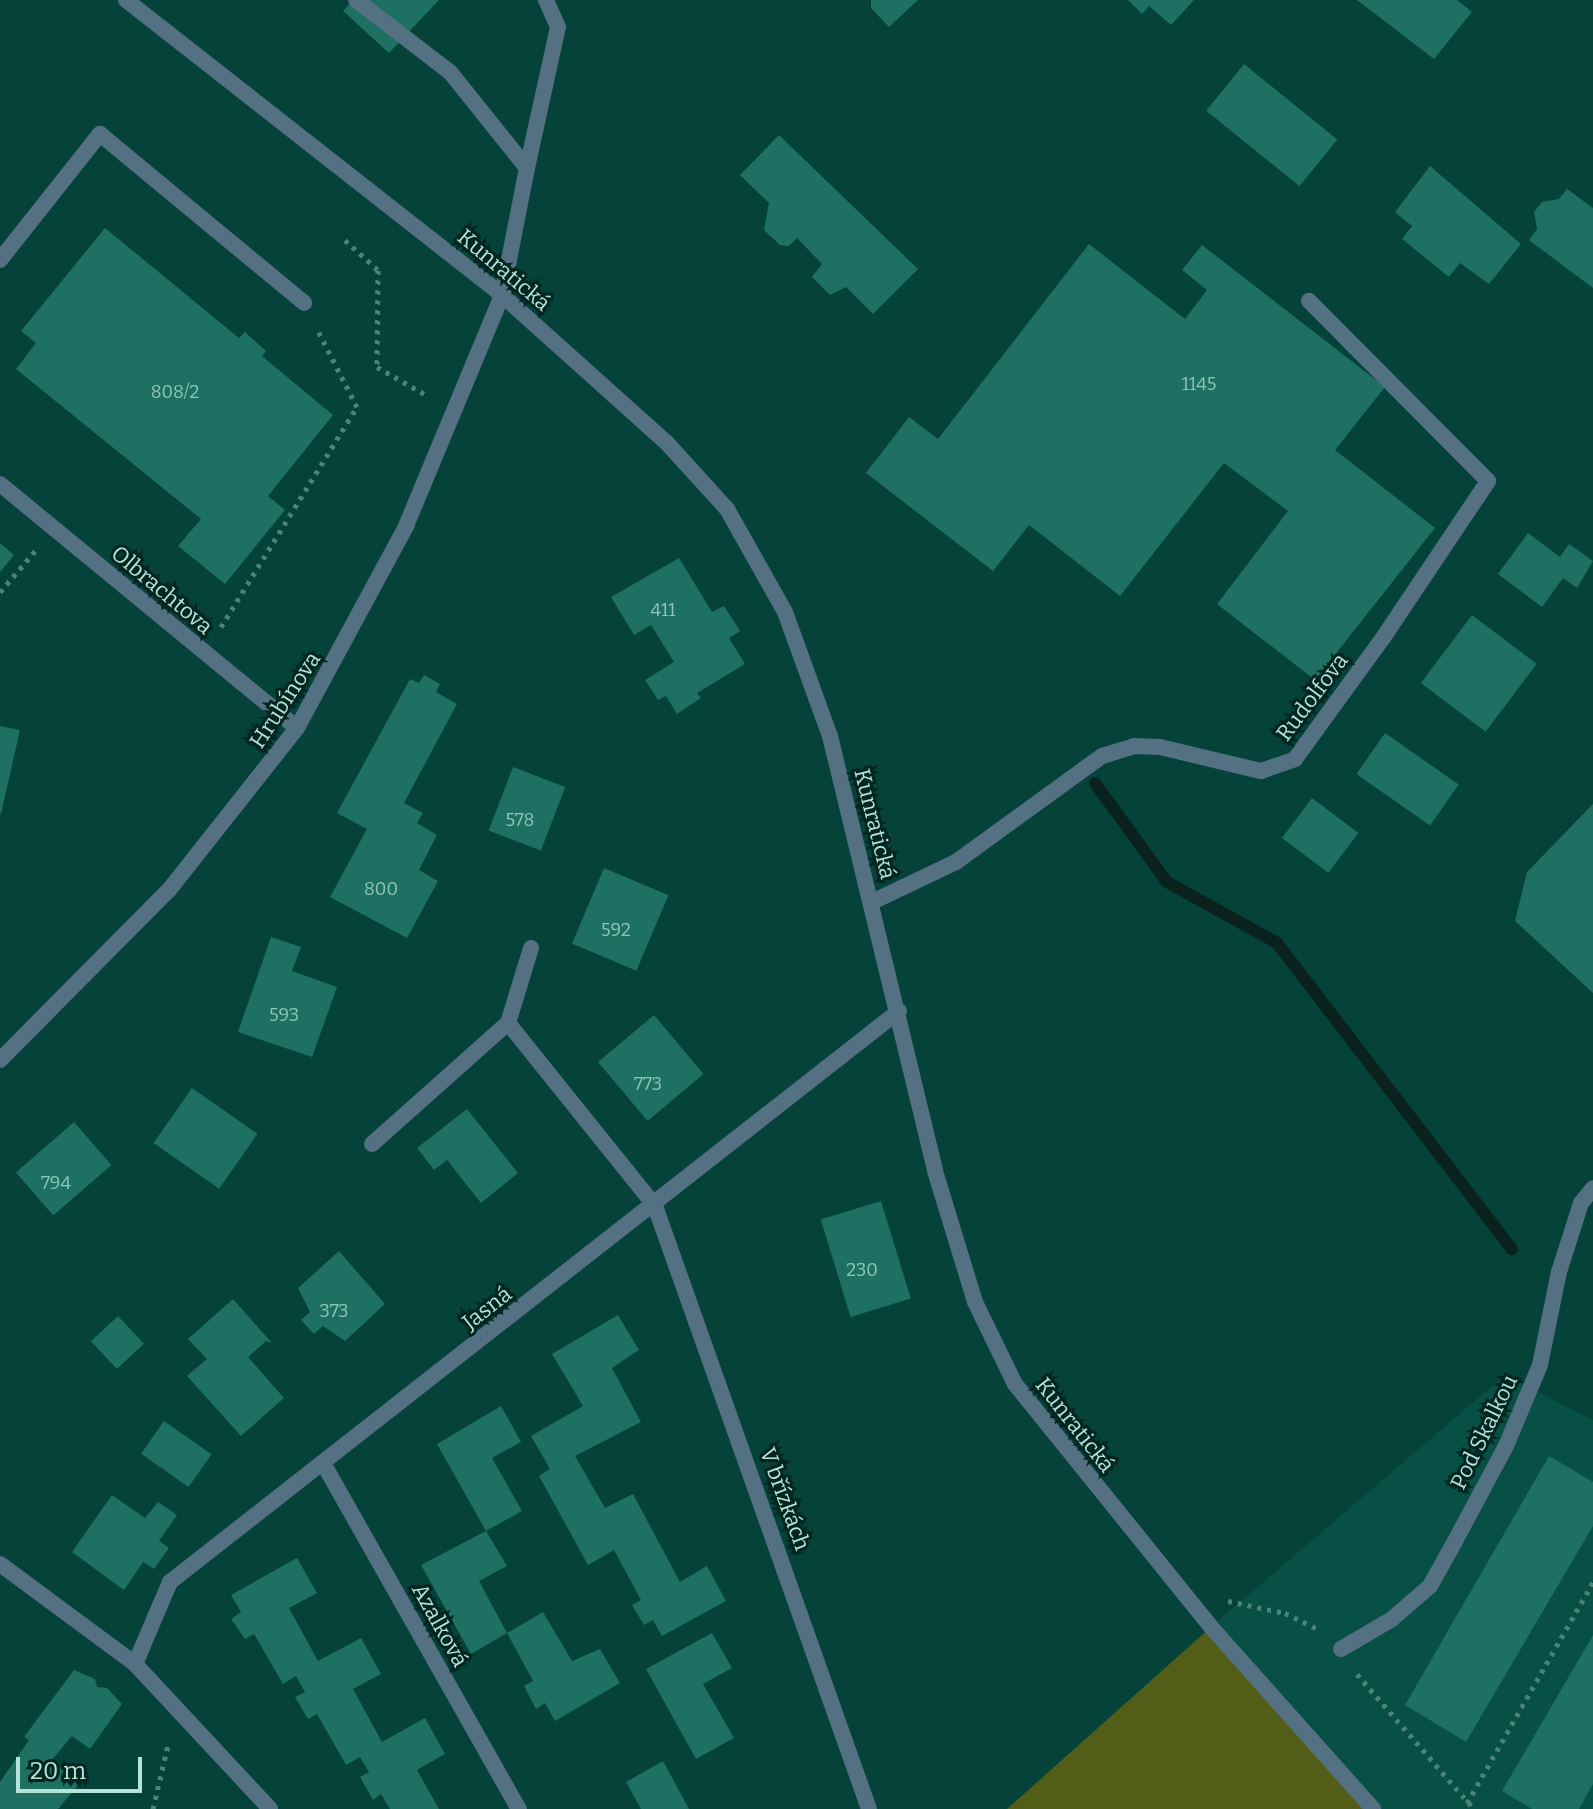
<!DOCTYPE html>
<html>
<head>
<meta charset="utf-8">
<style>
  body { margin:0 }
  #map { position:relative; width:1593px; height:1809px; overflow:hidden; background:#054239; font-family:Bitter,serif }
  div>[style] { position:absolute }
  .built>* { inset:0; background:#084f45 }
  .green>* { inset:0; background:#525e18 }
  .stream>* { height:12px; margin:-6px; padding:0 6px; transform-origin:6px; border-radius:6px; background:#0a221d }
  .building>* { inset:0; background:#1e7062; transform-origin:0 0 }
  .path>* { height:5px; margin-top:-2.5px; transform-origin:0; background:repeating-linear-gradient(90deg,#4c8379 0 4px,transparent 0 10px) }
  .service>* { height:16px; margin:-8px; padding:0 8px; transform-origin:8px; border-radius:8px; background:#547083 }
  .minor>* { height:16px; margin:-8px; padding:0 8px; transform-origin:8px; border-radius:8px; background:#547083 }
  .tertiary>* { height:16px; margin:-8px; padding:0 8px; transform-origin:8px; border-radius:8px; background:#547083 }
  span { translate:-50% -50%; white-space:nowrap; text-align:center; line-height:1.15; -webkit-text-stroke:6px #042620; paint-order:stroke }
  .number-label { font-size:18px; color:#8fc6ba }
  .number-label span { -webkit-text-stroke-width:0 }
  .street-label { font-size:22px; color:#b5e3d8 }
  .scale { position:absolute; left:16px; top:1757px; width:126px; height:36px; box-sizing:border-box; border:4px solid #b5e3d8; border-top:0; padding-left:10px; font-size:24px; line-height:28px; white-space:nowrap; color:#b5e3d8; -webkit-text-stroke:6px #042620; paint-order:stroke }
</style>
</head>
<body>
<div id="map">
  <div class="built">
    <i style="clip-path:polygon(1505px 1375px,1593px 1420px,1593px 1809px,1373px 1809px,1211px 1627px)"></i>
  </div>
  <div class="green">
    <i style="clip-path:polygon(1211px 1627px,1373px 1809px,1007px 1809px)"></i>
  </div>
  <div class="stream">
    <i style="left:1095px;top:783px;width:122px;rotate:54deg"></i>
    <i style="left:1167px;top:882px;width:126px;rotate:29deg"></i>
    <i style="left:1277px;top:943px;width:386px;rotate:52.5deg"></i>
  </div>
  <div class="building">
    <i style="clip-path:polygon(353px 0,439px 0,389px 53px,343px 11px)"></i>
    <i style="clip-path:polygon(871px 0,918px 0,889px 27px,871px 8px)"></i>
    <i style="clip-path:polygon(1128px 0,1194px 0,1171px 25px,1149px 6px,1142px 14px)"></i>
    <i style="clip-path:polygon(1357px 0,1457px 0,1472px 12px,1434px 59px)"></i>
    <i style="left:1244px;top:64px;width:120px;height:60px;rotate:39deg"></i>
    <i style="clip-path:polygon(779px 135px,918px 269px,873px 314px,846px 287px,830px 295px,812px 277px,822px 264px,797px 238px,789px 246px,780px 245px,764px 230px,769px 203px,740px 175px)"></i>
    <i style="clip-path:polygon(1430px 166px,1521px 244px,1489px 284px,1460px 263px,1449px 277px,1402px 239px,1412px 226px,1395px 212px)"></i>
    <i style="clip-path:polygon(1567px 189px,1593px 208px,1593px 288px,1529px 240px,1537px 229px,1534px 212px,1542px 202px,1559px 199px)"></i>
    <i style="clip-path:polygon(105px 228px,239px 338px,245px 332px,266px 351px,262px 356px,333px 415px,268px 496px,285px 510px,225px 584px,178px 546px,201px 519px,16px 369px,36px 343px,21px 331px)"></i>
    <i style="clip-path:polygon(1089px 244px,1185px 319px,1207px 290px,1182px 270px,1202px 245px,1385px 387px,1335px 450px,1435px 528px,1315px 680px,1217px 604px,1288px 511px,1224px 463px,1120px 596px,1029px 525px,993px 571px,866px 473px,909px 417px,938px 439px)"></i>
    <i style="clip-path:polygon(1528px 533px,1560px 557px,1569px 544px,1593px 561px,1577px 588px,1563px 578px,1542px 607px,1498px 574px)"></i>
    <i style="clip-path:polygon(0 543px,14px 555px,0 572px)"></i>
    <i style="clip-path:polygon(679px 558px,712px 612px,724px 606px,740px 631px,729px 638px,745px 664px,697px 693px,701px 698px,677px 714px,666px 696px,658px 700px,645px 680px,674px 662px,651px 625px,634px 635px,611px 597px)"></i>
    <i style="left:1472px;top:615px;width:81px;height:85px;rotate:37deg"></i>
    <i style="clip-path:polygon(424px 675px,440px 684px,436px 692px,457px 704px,404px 803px,423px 813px,417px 823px,437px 835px,419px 870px,438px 881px,407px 938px,330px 897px,367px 829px,337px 813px,410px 679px,419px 683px)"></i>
    <i style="clip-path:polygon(0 726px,20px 730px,1px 814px,0 813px)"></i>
    <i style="left:1385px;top:733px;width:90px;height:50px;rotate:35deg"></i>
    <i style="left:513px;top:767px;width:56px;height:68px;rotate:21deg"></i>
    <i style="left:1312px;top:798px;width:58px;height:50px;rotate:37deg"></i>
    <i style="clip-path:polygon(1593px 804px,1593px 993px,1515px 921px,1527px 872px)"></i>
    <i style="left:604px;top:868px;width:70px;height:82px;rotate:23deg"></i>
    <i style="clip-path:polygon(271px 937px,301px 947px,292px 971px,337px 987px,312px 1057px,238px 1032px)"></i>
    <i style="left:654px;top:1015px;width:77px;height:73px;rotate:50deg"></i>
    <i style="left:192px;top:1088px;width:80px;height:67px;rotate:35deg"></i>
    <i style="clip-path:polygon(467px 1109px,518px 1173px,481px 1203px,447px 1160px,434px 1170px,417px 1148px)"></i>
    <i style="left:74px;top:1122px;width:57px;height:77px;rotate:49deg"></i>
    <i style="left:881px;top:1201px;width:102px;height:63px;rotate:73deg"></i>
    <i style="clip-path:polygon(339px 1251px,385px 1304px,345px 1341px,323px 1326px,314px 1334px,301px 1320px,310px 1312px,298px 1288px)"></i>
    <i style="clip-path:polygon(233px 1299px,272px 1343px,266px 1341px,248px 1357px,284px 1398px,241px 1436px,187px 1376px,207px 1359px,188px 1339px)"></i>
    <i style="clip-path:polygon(618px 1315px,639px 1350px,612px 1368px,641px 1422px,575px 1456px,605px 1508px,633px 1494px,680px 1582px,707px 1566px,726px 1601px,662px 1636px,653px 1620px,644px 1625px,632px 1605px,641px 1600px,614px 1550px,588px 1565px,539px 1476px,550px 1469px,531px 1436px,583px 1406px,552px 1354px)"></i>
    <i style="left:118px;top:1316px;width:38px;height:37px;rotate:47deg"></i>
    <i style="clip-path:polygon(501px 1406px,521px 1442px,492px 1458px,522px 1511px,486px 1531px,507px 1566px,479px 1581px,507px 1633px,471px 1654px,421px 1565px,486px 1531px,437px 1444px)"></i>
    <i style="left:164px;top:1421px;width:58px;height:40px;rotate:35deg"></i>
    <i style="clip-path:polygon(1549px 1456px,1593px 1482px,1593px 1526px,1466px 1742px,1405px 1705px)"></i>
    <i style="clip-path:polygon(112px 1495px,145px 1518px,158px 1502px,177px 1515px,159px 1541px,169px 1548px,154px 1569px,143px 1562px,124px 1590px,72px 1552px)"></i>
    <i style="clip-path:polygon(297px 1558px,317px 1593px,289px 1608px,318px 1661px,361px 1638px,381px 1674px,353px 1689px,382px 1742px,425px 1718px,445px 1754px,417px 1770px,439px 1809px,390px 1809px,381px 1794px,373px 1800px,360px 1777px,369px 1772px,360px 1757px,346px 1765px,317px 1714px,308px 1719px,295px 1697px,305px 1692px,296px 1676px,283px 1684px,254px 1634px,245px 1639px,231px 1619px,241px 1612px,231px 1595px)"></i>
    <i style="clip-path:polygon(543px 1612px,572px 1661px,600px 1649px,620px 1683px,555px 1721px,545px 1703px,536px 1709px,524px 1686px,533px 1681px,507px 1633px)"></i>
    <i style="clip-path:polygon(712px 1633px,732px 1668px,703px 1684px,734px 1738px,696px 1759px,646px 1669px)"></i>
    <i style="clip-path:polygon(1593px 1635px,1593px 1784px,1579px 1809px,1532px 1809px,1502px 1791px)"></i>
    <i style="clip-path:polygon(74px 1670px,95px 1679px,97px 1687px,107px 1688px,122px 1704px,90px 1749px,72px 1736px,51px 1761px,81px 1782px,58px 1809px,0 1809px,0 1782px,29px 1740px,24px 1737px)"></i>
    <i style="clip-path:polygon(663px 1761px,689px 1809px,641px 1809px,626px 1782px)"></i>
  </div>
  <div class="path">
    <i style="left:345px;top:240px;width:45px;rotate:42.3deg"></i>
    <i style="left:378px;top:270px;width:97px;rotate:90.6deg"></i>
    <i style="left:377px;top:367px;width:59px;rotate:29.6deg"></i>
    <i style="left:0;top:592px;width:55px;rotate:-49.4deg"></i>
    <i style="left:221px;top:627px;width:259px;rotate:-58.3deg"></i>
    <i style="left:357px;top:407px;width:88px;rotate:-117.1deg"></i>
    <i style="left:1228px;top:1601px;width:58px;rotate:11.9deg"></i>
    <i style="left:1285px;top:1613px;width:39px;rotate:26deg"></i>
    <i style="left:1357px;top:1674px;width:179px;rotate:49.1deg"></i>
    <i style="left:1467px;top:1803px;width:254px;rotate:-60.3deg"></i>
    <i style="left:153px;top:1809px;width:70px;rotate:-76.8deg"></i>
  </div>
  <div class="service">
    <i style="left:356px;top:0;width:118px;rotate:37.5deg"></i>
    <i style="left:450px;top:72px;width:123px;rotate:51.3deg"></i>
    <i style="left:527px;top:168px;width:129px;rotate:101.1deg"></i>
    <i style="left:527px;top:168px;width:144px;rotate:-77.6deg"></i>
    <i style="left:558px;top:27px;width:30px;rotate:-114deg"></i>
    <i style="left:0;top:260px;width:161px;rotate:-51.6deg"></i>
    <i style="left:100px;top:134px;width:265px;rotate:39.6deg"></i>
    <i style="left:531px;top:948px;width:78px;rotate:107deg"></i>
    <i style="left:508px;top:1023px;width:235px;rotate:51.2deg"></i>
    <i style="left:372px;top:1144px;width:182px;rotate:-41.7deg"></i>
  </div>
  <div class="minor">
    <i style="left:0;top:484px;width:384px;rotate:39.4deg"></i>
    <i style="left:872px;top:902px;width:93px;rotate:-25.5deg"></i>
    <i style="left:956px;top:862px;width:180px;rotate:-36deg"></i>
    <i style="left:1102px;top:756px;width:34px;rotate:-17deg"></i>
    <i style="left:1134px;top:746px;width:26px;rotate:2deg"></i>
    <i style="left:1160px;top:747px;width:104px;rotate:13.4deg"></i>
    <i style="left:1261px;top:771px;width:36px;rotate:-19deg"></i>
    <i style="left:1295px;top:759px;width:150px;rotate:-54deg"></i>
    <i style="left:1383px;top:638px;width:189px;rotate:-56.2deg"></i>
    <i style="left:1488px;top:481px;width:254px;rotate:-134.8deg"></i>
    <i style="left:0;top:1060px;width:240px;rotate:-45.2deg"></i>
    <i style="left:169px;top:890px;width:206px;rotate:-51.7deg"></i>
    <i style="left:297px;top:728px;width:230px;rotate:-61.6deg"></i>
    <i style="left:406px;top:526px;width:250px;rotate:-67.4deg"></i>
    <i style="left:655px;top:1206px;width:640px;rotate:70.46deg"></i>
    <i style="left:323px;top:1463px;width:398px;rotate:60.5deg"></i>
    <i style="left:0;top:1564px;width:168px;rotate:36.5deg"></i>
    <i style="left:135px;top:1664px;width:198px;rotate:47deg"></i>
    <i style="left:1341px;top:1649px;width:59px;rotate:-30.5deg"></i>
    <i style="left:1392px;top:1619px;width:50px;rotate:-41deg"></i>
    <i style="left:1430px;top:1586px;width:49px;rotate:-60.8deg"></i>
    <i style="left:1454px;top:1543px;width:110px;rotate:-61.8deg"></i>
    <i style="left:1506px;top:1446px;width:88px;rotate:-67.2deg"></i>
    <i style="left:1540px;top:1365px;width:95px;rotate:-78.5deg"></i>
    <i style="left:1559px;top:1272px;width:72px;rotate:-72.3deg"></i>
    <i style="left:1581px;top:1203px;width:19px;rotate:-51deg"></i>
    <i style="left:135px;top:1664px;width:89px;rotate:-66.9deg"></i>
    <i style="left:170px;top:1582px;width:926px;rotate:-38.07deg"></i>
  </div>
  <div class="tertiary">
    <i style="left:126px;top:0;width:478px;rotate:38.1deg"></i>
    <i style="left:502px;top:295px;width:220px;rotate:41.9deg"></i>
    <i style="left:666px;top:442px;width:91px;rotate:47.7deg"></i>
    <i style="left:727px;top:509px;width:118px;rotate:60.6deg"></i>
    <i style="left:785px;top:612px;width:132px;rotate:70.1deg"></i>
    <i style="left:830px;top:736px;width:447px;rotate:76.4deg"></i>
    <i style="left:935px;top:1171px;width:137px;rotate:73deg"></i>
    <i style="left:975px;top:1302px;width:91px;rotate:64deg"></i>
    <i style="left:1015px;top:1384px;width:312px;rotate:51.1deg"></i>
    <i style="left:1211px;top:1627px;width:244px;rotate:48.3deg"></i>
  </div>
  <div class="number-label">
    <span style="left:1199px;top:384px">1145</span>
    <span style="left:175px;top:392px">808/2</span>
    <span style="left:663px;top:610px">411</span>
    <span style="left:520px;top:820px">578</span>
    <span style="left:381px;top:889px">800</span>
    <span style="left:616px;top:930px">592</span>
    <span style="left:284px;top:1015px">593</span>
    <span style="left:648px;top:1084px">773</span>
    <span style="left:56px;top:1183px">794</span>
    <span style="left:862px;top:1270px">230</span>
    <span style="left:334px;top:1311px">373</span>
  </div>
  <div class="street-label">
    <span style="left:504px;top:270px;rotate:40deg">Kunratická</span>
    <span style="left:162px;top:590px;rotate:40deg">Olbrachtova</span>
    <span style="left:1312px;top:697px;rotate:-53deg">Rudolfova</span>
    <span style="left:285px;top:700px;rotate:-57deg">Hrubínova</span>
    <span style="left:875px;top:824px;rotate:76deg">Kunratická</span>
    <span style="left:487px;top:1308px;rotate:-38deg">Jasná</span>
    <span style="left:1075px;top:1425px;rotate:52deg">Kunratická</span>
    <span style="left:1484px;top:1432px;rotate:-64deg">Pod Skalkou</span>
    <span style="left:785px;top:1499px;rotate:70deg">V břízkách</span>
    <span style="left:440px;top:1625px;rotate:61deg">Azalková</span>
  </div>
  <div class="scale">20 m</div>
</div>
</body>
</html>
